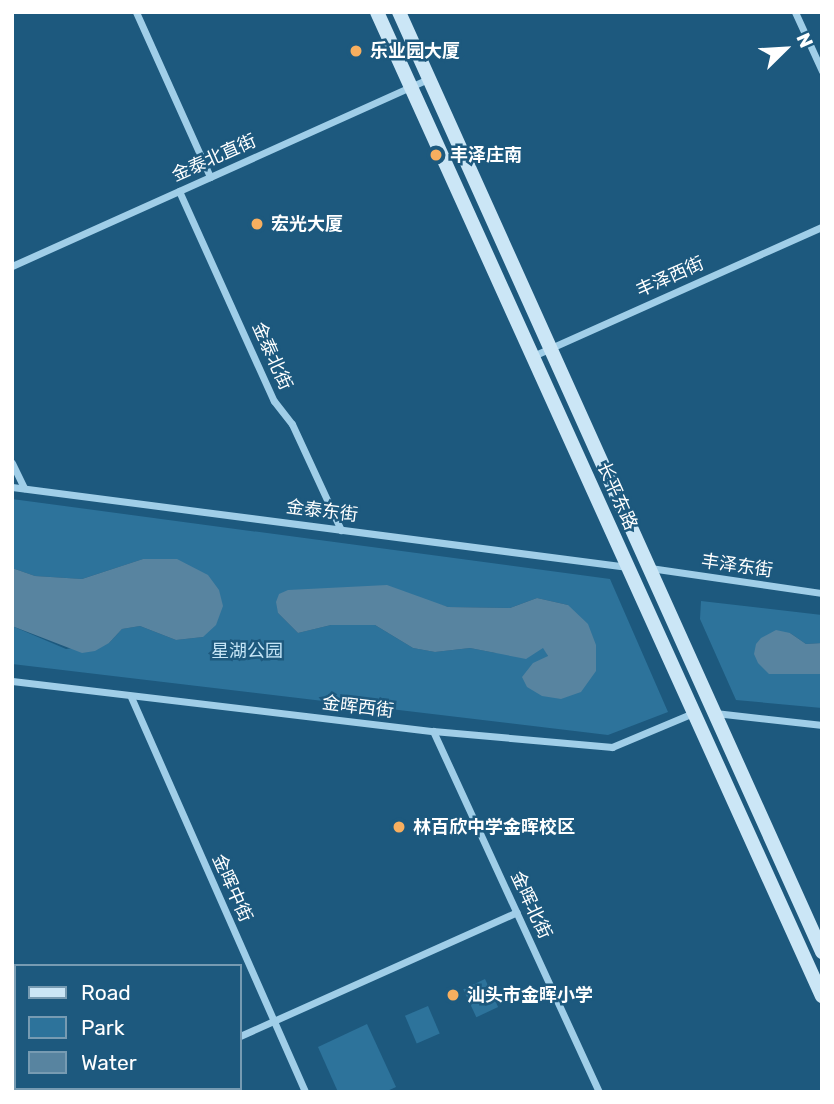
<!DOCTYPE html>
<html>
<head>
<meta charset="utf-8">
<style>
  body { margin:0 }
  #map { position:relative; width:834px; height:1104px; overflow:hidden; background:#1d597e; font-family:Rubik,"Noto Sans SC",sans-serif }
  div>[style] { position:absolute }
  .green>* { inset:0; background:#2d739b; transform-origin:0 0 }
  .water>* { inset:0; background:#5884a0 }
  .street>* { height:7px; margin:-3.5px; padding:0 3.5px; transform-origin:3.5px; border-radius:3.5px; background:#a0cee8 }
  .secondary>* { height:14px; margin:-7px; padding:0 7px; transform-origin:7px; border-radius:7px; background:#cbe6f6 }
  .dots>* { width:19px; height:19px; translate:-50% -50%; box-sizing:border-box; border:4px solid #1d597e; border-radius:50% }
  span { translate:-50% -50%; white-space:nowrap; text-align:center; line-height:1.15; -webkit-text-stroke:5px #1d597e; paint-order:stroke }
  .poi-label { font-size:18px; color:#fff; font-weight:700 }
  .left { translate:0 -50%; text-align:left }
  .street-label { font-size:18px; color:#fff }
  .park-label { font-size:18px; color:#c4e4f6 }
  .frame { position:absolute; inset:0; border:14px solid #fff; pointer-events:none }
  .legend { position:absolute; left:14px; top:964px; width:228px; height:126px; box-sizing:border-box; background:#1d597e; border:2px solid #779bb2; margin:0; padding:9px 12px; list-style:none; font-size:21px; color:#fff }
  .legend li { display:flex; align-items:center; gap:14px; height:35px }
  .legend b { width:35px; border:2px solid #779bb2 }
  .north { position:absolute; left:750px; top:14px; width:70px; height:70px; -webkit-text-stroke:5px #1d597e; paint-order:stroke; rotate:66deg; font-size:19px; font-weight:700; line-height:28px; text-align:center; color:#fff }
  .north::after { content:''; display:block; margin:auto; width:24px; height:32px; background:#fff; clip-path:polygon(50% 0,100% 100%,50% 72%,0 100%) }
</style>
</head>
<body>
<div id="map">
  <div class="green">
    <i style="clip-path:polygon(evenodd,12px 499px,610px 579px,668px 712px,608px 735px,12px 664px,12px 626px,66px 649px,109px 643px,122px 629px,140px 626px,176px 640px,203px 637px,143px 559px,82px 579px,35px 576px,12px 568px,12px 499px,537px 598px,568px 605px,542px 696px,548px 656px,544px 647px,496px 653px,470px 648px,435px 652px,413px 648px,375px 625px,331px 625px,298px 633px,278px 613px,424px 600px,448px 607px,510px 608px,537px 598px)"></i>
    <i style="clip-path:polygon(701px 601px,822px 615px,822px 643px,806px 644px,790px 633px,769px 674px,822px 674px,822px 708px,736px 700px,700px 619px)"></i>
    <i style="left:485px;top:979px;width:31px;height:24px;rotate:65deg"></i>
    <i style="left:428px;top:1006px;width:30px;height:25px;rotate:67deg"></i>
    <i style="clip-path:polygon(367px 1024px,396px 1087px,385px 1092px,338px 1092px,318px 1047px)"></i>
  </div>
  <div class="water">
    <i style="clip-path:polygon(143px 559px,177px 559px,208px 575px,219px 590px,223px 606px,216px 625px,203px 637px,176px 640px,140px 626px,122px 629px,109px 643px,95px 651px,82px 653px,12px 626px,12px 568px,35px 576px,82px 579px)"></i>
    <i style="clip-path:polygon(387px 585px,448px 607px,510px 608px,537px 598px,568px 605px,588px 624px,596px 645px,596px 671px,581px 692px,561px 699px,542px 696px,527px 687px,522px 677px,533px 663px,548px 656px,543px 648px,526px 659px,470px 648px,435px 652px,413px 648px,375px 625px,331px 625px,298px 633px,278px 613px,276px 602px,279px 594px,288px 590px)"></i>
    <i style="clip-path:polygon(776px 630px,790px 633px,806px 644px,822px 643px,822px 674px,769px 674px,758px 663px,754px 654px,756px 644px,761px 638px)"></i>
  </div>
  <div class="street">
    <i style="left:136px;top:12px;width:181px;rotate:65.8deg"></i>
    <i style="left:795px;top:12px;width:65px;rotate:65.4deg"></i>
    <i style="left:179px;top:191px;width:230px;rotate:65.7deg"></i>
    <i style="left:274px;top:401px;width:29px;rotate:52deg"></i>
    <i style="left:292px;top:424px;width:117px;rotate:65.2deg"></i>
    <i style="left:12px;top:266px;width:457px;rotate:-24.2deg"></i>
    <i style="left:533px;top:356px;width:316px;rotate:-24.1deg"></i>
    <i style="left:12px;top:463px;width:28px;rotate:64deg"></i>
    <i style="left:12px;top:487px;width:621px;rotate:7.4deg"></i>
    <i style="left:650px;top:568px;width:174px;rotate:8.3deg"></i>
    <i style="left:12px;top:681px;width:424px;rotate:6.8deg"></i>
    <i style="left:433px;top:731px;width:180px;rotate:5.1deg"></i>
    <i style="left:612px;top:747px;width:88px;rotate:-22.8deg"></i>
    <i style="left:131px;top:697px;width:432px;rotate:66.2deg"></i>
    <i style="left:715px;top:713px;width:108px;rotate:6.4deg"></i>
    <i style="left:433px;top:731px;width:397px;rotate:65.3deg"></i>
    <i style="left:12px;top:1018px;width:9px;rotate:63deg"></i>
    <i style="left:240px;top:1036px;width:303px;rotate:-24.1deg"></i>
    <i style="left:43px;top:1088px;width:4px;rotate:63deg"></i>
    <i style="left:117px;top:1092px;width:8px;rotate:-30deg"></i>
  </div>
  <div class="secondary">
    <i style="left:377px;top:12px;width:1080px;rotate:65.67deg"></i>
    <i style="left:399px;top:12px;width:1031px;rotate:65.77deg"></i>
  </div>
  <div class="dots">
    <i style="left:356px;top:51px;background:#f8af5f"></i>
    <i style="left:436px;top:155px;background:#f8af5f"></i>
    <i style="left:257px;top:224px;background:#f8af5f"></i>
    <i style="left:399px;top:827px;background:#f8af5f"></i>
    <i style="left:453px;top:995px;background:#f8af5f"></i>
  </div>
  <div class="poi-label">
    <span class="left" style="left:370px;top:51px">乐业园大厦</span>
    <span class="left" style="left:450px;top:155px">丰泽庄南</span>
    <span class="left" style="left:271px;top:224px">宏光大厦</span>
    <span class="left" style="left:413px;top:827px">林百欣中学金晖校区</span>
    <span class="left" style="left:467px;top:995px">汕头市金晖小学</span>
  </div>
  <div class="street-label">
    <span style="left:214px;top:158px;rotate:-24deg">金泰北直街</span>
    <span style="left:670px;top:277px;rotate:-24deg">丰泽西街</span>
    <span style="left:272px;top:356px;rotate:66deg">金泰北街</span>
    <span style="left:617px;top:496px;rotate:66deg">长平东路</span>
    <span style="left:322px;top:511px;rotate:7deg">金泰东街</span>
    <span style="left:737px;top:566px;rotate:8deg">丰泽东街</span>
    <span style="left:358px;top:707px;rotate:7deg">金晖西街</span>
    <span style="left:232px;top:888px;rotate:66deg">金晖中街</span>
    <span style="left:531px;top:905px;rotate:65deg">金晖北街</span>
  </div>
  <div class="park-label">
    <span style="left:247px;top:651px">星湖公园</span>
  </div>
  <div class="frame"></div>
  <ul class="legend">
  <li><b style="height:9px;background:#cbe6f6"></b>Road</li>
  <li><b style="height:19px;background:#2d739b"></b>Park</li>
  <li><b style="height:19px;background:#5884a0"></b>Water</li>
  </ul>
  <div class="north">N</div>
</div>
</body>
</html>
